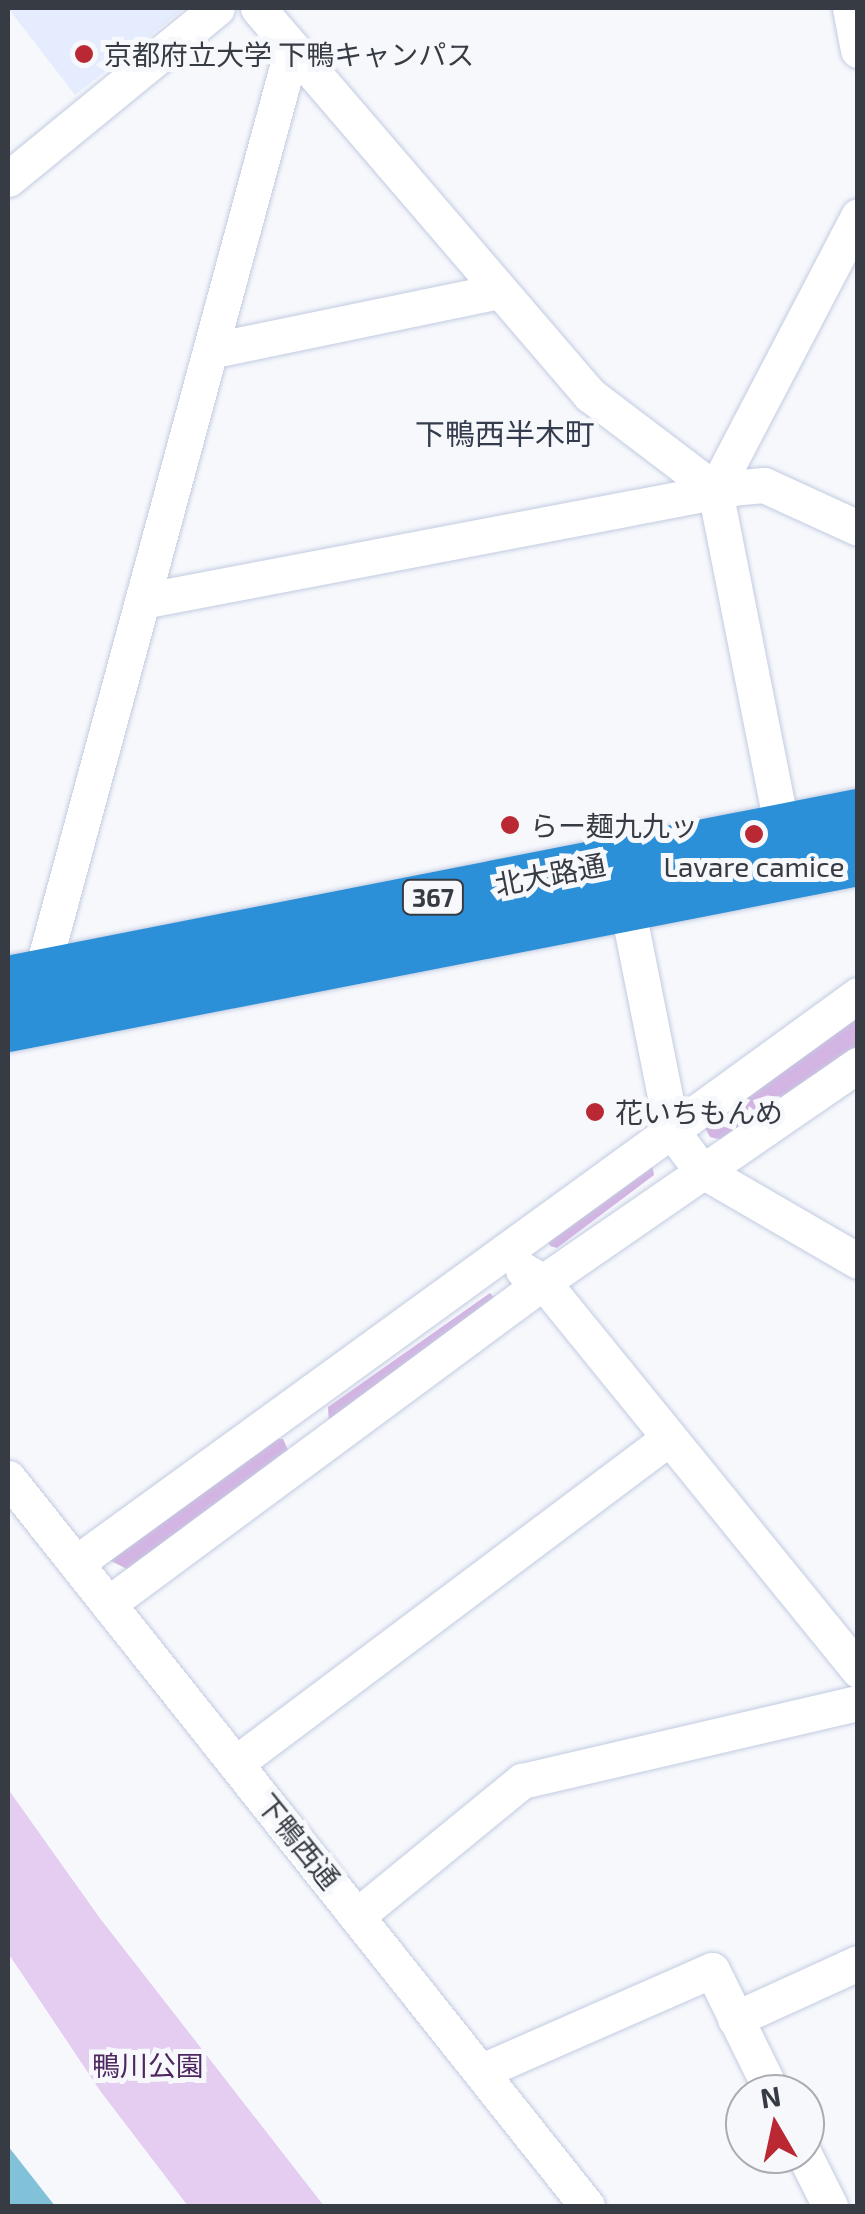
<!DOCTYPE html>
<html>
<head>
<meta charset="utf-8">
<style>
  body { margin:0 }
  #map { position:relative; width:865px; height:2214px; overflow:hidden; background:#f6f8fc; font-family:"Exo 2","Noto Sans JP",sans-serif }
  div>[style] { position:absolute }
  .built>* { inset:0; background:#e5ecfe }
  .green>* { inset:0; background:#e4cdf1 }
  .forest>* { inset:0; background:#d3b4e3 }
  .water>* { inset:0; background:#82c2d9 }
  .roads { filter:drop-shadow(0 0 2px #c2cbe0) drop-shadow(0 0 2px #c2cbe0) }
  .minor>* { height:35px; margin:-17.5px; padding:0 17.5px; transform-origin:17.5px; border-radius:17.5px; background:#fff }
  .highway>* { height:50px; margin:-25px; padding:0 25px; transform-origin:25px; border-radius:25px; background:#2b90d8 }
  .dots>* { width:28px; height:28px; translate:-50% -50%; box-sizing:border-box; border:5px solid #f6f8fc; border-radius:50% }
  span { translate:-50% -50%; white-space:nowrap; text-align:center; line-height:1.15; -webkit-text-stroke:10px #f6f8fc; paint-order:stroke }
  .shield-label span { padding:2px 8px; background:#f6f8fc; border:2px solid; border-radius:8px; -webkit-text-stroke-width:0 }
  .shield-label { font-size:25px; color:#373b43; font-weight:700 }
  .poi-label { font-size:28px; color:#373b43 }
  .left { translate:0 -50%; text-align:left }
  .street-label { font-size:28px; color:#373b43 }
  .park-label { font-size:28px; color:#4e2760 }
  .neighbourhood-label { font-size:30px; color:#353c4d }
  .frame { position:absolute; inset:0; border:10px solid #373b43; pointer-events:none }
  .north { position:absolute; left:725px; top:2074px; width:100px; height:100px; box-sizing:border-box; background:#f6f8fc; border:2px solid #aaacb2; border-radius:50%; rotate:351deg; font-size:28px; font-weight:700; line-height:40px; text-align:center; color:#373b43 }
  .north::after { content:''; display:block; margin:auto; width:35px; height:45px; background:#b92833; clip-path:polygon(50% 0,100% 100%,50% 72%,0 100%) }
</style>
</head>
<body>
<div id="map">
  <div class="built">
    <i style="clip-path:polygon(8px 8px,185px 8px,75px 95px)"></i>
  </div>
  <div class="green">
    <i style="clip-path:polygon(8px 1789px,99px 1917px,324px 2206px,188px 2206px,101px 2092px,8px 1953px)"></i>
  </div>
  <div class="forest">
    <i style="clip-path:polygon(857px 1011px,857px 1047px,723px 1140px,710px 1137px,705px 1128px)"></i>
    <i style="clip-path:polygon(651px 1160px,654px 1175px,557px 1248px,550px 1246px,547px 1240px)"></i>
    <i style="clip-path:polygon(490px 1293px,498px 1302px,329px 1423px,328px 1407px)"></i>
    <i style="clip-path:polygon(275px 1439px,283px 1439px,289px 1452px,129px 1570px,111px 1561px,110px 1554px)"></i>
  </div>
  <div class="water">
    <i style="clip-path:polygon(8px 2146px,55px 2206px,8px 2206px)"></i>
  </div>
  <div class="roads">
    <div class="minor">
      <i style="left:258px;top:8px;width:510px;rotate:49.37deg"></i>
      <i style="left:590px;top:395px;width:157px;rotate:37.2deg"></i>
      <i style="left:850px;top:8px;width:43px;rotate:79.2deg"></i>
      <i style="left:8px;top:179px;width:270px;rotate:-39.3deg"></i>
      <i style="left:214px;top:350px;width:292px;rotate:-11.7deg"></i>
      <i style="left:142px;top:601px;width:610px;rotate:-10.78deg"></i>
      <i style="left:741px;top:487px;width:23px;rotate:-5deg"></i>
      <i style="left:764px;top:485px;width:103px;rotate:24.6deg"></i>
      <i style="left:782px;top:829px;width:346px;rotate:-101.2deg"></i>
      <i style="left:715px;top:490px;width:309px;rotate:-62.4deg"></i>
      <i style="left:627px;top:906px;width:229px;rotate:78.7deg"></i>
      <i style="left:672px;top:1131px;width:49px;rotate:53.4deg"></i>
      <i style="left:701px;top:1170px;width:181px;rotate:30.1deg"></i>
      <i style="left:41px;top:974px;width:955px;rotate:-74.83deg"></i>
      <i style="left:523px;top:1270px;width:23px;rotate:31deg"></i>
      <i style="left:543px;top:1282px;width:500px;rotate:50.9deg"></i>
      <i style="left:8px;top:1478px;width:930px;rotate:51.5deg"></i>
      <i style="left:76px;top:1563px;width:967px;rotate:-35.99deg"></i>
      <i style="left:108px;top:1604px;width:541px;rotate:-36.51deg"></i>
      <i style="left:543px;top:1282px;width:383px;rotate:-34.6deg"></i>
      <i style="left:236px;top:1763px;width:541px;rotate:-36.89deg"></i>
      <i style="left:358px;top:1915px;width:212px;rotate:-39.3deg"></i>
      <i style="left:522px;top:1781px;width:345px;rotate:-13.1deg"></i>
      <i style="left:735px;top:2019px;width:135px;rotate:-24.5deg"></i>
      <i style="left:482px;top:2071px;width:251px;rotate:-23.7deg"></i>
      <i style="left:712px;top:1970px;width:138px;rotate:63.8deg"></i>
      <i style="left:804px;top:2154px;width:58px;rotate:63.4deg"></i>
    </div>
    <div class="highway">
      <i style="left:8px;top:981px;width:866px;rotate:-11.12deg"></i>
      <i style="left:8px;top:1027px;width:866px;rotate:-11.05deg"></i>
    </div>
  </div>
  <div class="dots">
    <i style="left:84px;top:54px;background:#b92833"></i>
    <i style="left:510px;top:825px;background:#b92833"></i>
    <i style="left:754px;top:834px;background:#b92833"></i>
    <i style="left:595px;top:1112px;background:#b92833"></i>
  </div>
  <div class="shield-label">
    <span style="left:433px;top:897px">367</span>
  </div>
  <div class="poi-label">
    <span class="left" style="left:104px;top:54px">京都府立大学 下鴨キャンパス</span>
    <span class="left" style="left:530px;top:825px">らー麺九九ッ</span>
    <span style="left:754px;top:866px">Lavare camice</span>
    <span class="left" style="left:615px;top:1112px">花いちもんめ</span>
  </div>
  <div class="street-label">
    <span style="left:550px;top:874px;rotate:-11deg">北大路通</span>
    <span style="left:299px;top:1841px;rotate:51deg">下鴨西通</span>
  </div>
  <div class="park-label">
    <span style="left:148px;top:2065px">鴨川公園</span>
  </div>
  <div class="neighbourhood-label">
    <span style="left:505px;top:433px">下鴨西半木町</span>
  </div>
  <div class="frame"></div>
  <div class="north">N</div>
</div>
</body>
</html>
